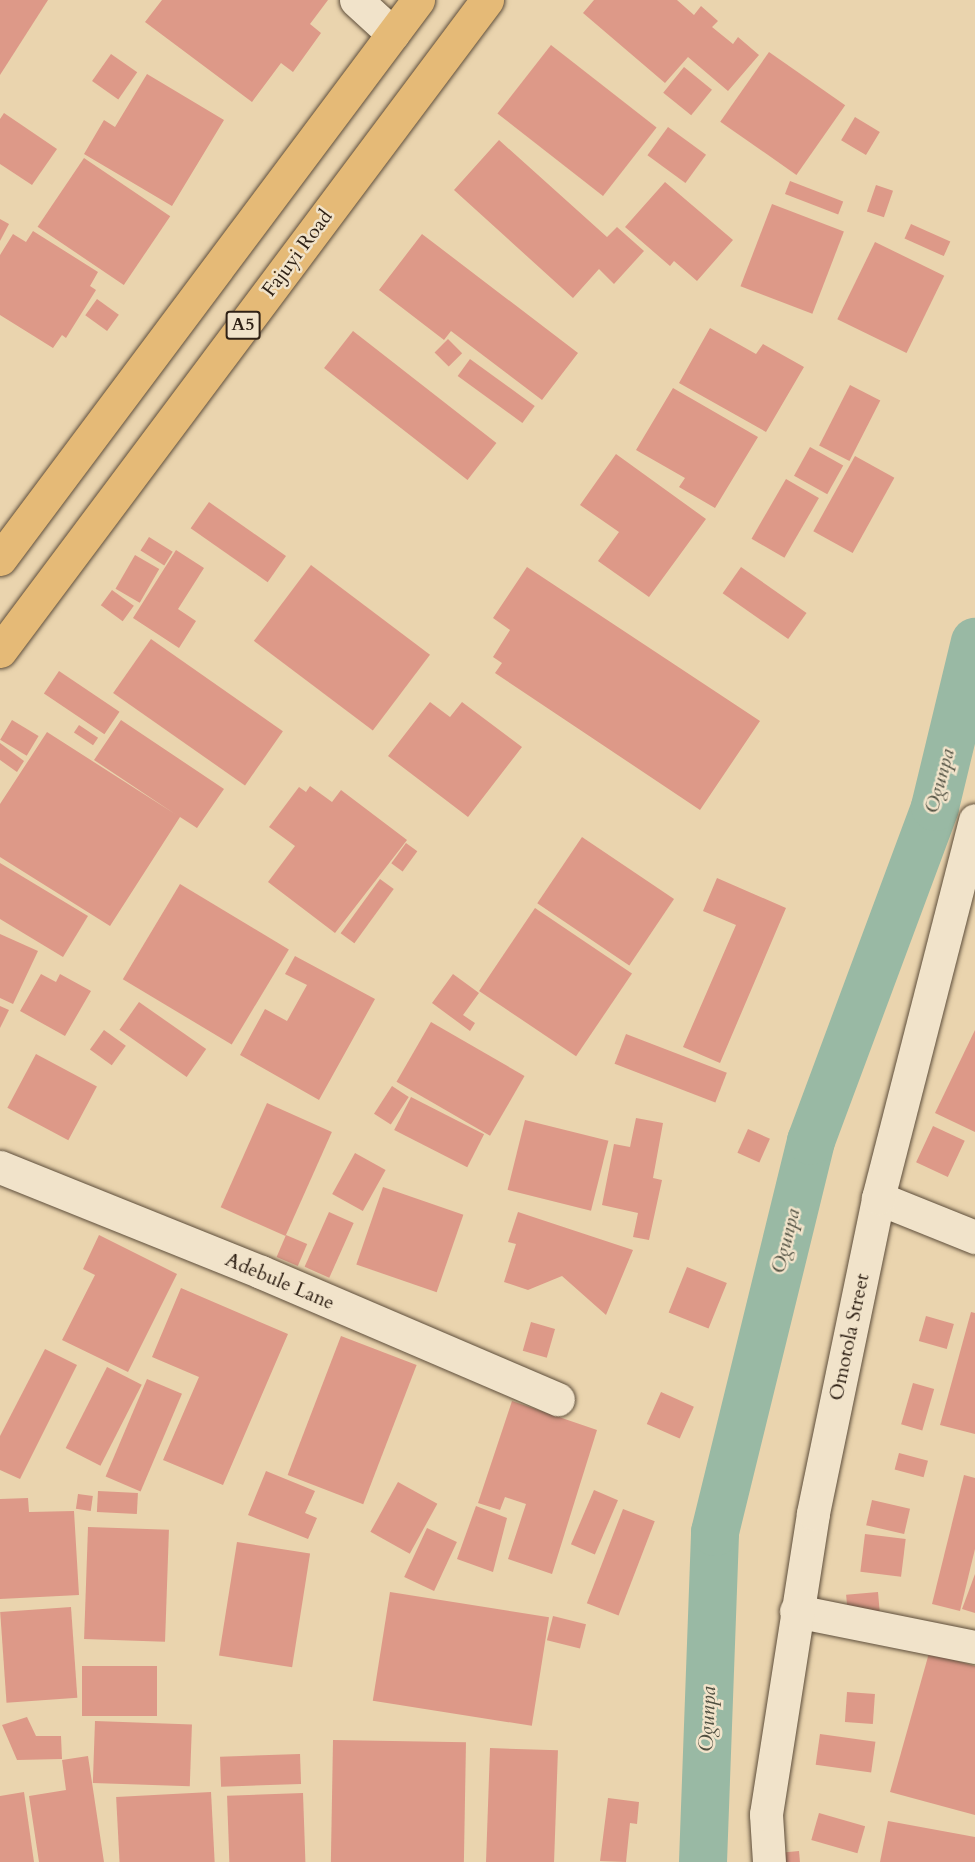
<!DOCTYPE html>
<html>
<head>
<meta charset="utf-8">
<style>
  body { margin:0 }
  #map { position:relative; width:975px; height:1862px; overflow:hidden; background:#ead4ae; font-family:Cardo,serif }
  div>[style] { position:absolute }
  .canal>* { height:48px; margin:-24px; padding:0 24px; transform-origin:24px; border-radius:24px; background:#99b9a4 }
  .building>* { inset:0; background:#d98; transform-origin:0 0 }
  .roads { filter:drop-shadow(0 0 2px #5e4e3b) drop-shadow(0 0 2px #5e4e3b) }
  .minor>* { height:33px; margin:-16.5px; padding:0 16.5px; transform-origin:16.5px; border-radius:16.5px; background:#f1e3ca }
  .trunk>* { height:33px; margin:-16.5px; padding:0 16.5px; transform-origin:16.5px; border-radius:16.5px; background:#e5ba77 }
  span { translate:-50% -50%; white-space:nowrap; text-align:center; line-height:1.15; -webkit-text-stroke:5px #f1e3ca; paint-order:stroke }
  .shield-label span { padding:2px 4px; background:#f1e3ca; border:2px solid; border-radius:4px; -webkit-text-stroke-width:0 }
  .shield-label { font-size:18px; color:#2f2115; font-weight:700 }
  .street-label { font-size:20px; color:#2f2115 }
  .water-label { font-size:21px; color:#4f4f40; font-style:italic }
</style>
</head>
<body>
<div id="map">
  <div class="canal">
    <i style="left:703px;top:1862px;width:330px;rotate:-87.9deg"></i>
    <i style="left:715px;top:1532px;width:403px;rotate:-76.2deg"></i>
    <i style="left:811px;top:1141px;width:356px;rotate:-69.6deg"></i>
    <i style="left:935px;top:807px;width:170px;rotate:-76.4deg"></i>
  </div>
  <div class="building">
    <i style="clip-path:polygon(0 0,48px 0,0 75px)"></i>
    <i style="clip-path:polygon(162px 0,328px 0,310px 24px,321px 33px,293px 72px,281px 63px,252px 102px,145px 22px)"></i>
    <i style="clip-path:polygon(594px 0,677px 0,694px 15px,701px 6px,718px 21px,712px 27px,733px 44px,738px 37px,759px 55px,728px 91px,688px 57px,665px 83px,583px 13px)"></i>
    <i style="left:551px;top:45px;width:134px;height:87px;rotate:38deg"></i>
    <i style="left:769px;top:52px;width:93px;height:85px;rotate:35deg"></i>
    <i style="left:111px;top:54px;width:32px;height:33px;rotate:35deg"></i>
    <i style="left:684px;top:67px;width:36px;height:33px;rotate:39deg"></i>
    <i style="clip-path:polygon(147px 74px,224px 120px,172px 206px,84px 154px,104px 120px,115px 127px)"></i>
    <i style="clip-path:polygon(4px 113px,57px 149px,32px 185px,0 164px,0 119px)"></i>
    <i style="left:855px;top:117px;width:29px;height:27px;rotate:31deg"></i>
    <i style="left:668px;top:127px;width:47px;height:35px;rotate:36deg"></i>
    <i style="clip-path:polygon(499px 140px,607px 237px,617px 227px,644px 251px,614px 284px,599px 269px,573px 298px,454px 190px)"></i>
    <i style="left:84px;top:158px;width:104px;height:83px;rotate:34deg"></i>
    <i style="left:790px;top:181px;width:57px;height:14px;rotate:21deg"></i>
    <i style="clip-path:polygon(665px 182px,733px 240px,697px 281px,674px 261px,670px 266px,625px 227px)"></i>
    <i style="left:876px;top:185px;width:18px;height:28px;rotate:19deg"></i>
    <i style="left:772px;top:204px;width:77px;height:88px;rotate:21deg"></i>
    <i style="clip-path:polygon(0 219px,9px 224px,0 241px)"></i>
    <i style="left:911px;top:224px;width:43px;height:16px;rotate:24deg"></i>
    <i style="clip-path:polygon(33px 231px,98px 272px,90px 286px,96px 290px,66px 338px,62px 335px,53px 348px,0 315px,0 255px,13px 234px,26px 242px)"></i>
    <i style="clip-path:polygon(422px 234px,578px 353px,542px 400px,451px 331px,444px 340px,379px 290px)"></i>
    <i style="left:875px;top:242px;width:77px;height:86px;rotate:26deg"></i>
    <i style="left:97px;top:299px;width:27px;height:20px;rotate:36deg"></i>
    <i style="clip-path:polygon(710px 328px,756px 354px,763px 344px,804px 367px,766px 432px,679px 383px)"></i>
    <i style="left:353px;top:331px;width:182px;height:47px;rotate:38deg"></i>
    <i style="left:448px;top:339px;width:20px;height:19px;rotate:45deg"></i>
    <i style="left:470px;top:359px;width:80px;height:21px;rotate:36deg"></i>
    <i style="left:850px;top:385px;width:34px;height:68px;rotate:27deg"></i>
    <i style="clip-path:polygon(673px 388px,758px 437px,715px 508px,679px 487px,685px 478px,636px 450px)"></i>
    <i style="left:810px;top:447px;width:38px;height:33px;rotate:29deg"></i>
    <i style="clip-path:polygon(616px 454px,706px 519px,649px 597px,598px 561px,619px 532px,580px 505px)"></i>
    <i style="left:855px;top:456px;width:45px;height:86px;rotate:29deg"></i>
    <i style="left:786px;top:479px;width:38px;height:69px;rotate:30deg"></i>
    <i style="left:209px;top:502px;width:94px;height:32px;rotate:35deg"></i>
    <i style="left:149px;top:537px;width:28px;height:16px;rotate:32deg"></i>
    <i style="clip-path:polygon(176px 550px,204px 568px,178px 609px,196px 621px,179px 648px,133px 618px)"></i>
    <i style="left:135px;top:555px;width:28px;height:39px;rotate:30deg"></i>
    <i style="left:311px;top:565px;width:149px;height:95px;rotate:37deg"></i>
    <i style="clip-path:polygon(527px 567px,760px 721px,700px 810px,495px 673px,502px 663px,493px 657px,510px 630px,493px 618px)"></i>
    <i style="left:741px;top:567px;width:80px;height:32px;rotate:35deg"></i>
    <i style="left:112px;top:590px;width:27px;height:19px;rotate:36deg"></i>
    <i style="left:151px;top:639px;width:161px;height:66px;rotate:35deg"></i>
    <i style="left:59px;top:671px;width:73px;height:27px;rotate:34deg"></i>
    <i style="clip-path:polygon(430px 702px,450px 717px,462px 702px,522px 747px,468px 817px,388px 756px)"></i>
    <i style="left:12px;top:720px;width:31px;height:23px;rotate:31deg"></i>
    <i style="clip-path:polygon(121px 720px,224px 789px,197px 828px,180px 817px,110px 926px,0 857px,0 804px,47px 732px,175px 814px,94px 760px)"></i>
    <i style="left:79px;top:725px;width:23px;height:9px;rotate:34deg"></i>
    <i style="clip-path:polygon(0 743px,24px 761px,17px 772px,0 760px)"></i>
    <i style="clip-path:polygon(310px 786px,332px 802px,341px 790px,407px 840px,335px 933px,268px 882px,295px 846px,269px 827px,299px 787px,306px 792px)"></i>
    <i style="left:582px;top:837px;width:111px;height:80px;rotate:34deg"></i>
    <i style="left:406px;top:843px;width:14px;height:25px;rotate:36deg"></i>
    <i style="clip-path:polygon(0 863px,88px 916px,63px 957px,0 919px)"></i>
    <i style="clip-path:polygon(717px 878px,786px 908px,720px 1063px,683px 1047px,736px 925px,703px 911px)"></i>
    <i style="left:380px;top:879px;width:17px;height:67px;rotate:36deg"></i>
    <i style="left:180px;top:884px;width:127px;height:111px;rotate:31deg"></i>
    <i style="left:535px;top:908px;width:117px;height:100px;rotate:34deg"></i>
    <i style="clip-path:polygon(0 934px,38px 951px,13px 1004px,0 998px)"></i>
    <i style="clip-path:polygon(295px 956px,375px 999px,319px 1100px,240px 1055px,265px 1009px,287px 1021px,307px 985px,285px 974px)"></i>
    <i style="clip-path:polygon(41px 974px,56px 982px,60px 974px,91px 991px,65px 1036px,20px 1011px)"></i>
    <i style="clip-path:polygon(453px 974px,479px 993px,463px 1015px,475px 1023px,470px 1031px,432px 1003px)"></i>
    <i style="left:139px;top:1002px;width:82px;height:34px;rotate:35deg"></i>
    <i style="clip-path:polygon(0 1006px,9px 1010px,0 1028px)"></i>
    <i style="left:431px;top:1022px;width:108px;height:69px;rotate:30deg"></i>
    <i style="left:104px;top:1030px;width:27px;height:24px;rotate:36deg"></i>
    <i style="clip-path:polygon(975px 1030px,975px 1132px,935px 1113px)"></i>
    <i style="left:626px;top:1034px;width:108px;height:32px;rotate:21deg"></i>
    <i style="left:36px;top:1054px;width:69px;height:61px;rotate:28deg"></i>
    <i style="left:392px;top:1086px;width:20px;height:33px;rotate:33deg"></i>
    <i style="left:411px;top:1097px;width:82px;height:37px;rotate:27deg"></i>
    <i style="left:267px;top:1103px;width:71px;height:114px;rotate:24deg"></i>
    <i style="clip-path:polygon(636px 1118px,663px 1123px,653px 1178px,662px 1180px,649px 1240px,633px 1237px,638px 1213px,602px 1205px,614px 1144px,630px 1147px)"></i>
    <i style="left:525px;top:1120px;width:86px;height:72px;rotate:14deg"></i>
    <i style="left:933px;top:1126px;width:35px;height:40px;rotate:25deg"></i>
    <i style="left:748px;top:1129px;width:24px;height:26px;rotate:24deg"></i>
    <i style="left:355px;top:1153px;width:35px;height:47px;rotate:29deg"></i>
    <i style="left:383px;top:1187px;width:85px;height:82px;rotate:19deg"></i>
    <i style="left:329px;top:1212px;width:27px;height:60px;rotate:24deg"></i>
    <i style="clip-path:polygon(518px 1212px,633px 1250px,606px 1315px,562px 1276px,528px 1290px,504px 1282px,516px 1244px,508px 1242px)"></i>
    <i style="clip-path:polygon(99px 1235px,177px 1274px,128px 1372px,62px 1340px,95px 1275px,83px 1269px)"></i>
    <i style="left:286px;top:1235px;width:23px;height:24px;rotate:23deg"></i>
    <i style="left:687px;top:1267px;width:43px;height:49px;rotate:22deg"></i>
    <i style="clip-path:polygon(181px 1288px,288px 1334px,223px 1485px,163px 1460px,199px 1377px,152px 1357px)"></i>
    <i style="clip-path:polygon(971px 1312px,975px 1313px,975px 1434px,940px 1425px)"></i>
    <i style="left:926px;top:1316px;width:29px;height:26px;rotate:16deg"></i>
    <i style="left:531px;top:1322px;width:25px;height:30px;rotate:16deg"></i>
    <i style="left:341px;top:1336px;width:81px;height:149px;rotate:21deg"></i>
    <i style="clip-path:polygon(45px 1349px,77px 1365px,20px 1479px,0 1470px,0 1436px)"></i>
    <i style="left:107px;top:1367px;width:39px;height:91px;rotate:27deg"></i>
    <i style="left:147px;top:1379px;width:38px;height:106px;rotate:23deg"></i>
    <i style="left:913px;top:1383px;width:22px;height:43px;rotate:16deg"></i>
    <i style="left:661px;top:1392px;width:36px;height:35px;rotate:24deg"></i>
    <i style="clip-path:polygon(512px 1401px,597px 1430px,552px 1574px,508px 1559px,526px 1504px,505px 1497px,500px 1510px,478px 1503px)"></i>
    <i style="left:899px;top:1453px;width:30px;height:17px;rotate:15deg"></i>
    <i style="clip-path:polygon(266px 1471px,315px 1491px,305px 1513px,317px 1518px,308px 1539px,248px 1515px)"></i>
    <i style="clip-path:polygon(964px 1475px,975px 1478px,975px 1549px,960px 1611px,932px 1604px)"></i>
    <i style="left:398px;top:1482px;width:45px;height:57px;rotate:29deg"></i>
    <i style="left:594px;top:1490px;width:26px;height:59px;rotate:23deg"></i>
    <i style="left:98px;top:1491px;width:40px;height:21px;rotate:3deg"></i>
    <i style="left:78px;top:1494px;width:15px;height:15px;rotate:8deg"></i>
    <i style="clip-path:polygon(28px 1498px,29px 1512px,74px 1511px,79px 1595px,0 1599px,0 1499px)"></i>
    <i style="left:872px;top:1500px;width:39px;height:26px;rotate:13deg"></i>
    <i style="clip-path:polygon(476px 1506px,507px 1518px,493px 1572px,457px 1559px)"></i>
    <i style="left:623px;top:1509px;width:34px;height:101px;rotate:21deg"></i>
    <i style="left:88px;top:1527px;width:81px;height:112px;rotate:2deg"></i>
    <i style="left:427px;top:1528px;width:33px;height:54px;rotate:25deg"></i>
    <i style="left:865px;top:1534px;width:41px;height:38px;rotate:7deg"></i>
    <i style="left:237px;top:1542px;width:74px;height:115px;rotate:9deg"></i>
    <i style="clip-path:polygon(975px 1574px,975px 1613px,962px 1609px)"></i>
    <i style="left:390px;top:1592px;width:161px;height:110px;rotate:9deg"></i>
    <i style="left:878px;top:1592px;width:22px;height:32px;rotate:85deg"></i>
    <i style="left:71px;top:1607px;width:91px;height:71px;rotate:86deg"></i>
    <i style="left:553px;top:1616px;width:34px;height:25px;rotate:14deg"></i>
    <i style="clip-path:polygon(929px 1653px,975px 1666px,975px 1815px,890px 1792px)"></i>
    <i style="left:82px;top:1666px;width:75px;height:50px"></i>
    <i style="left:847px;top:1692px;width:28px;height:30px;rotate:4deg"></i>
    <i style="clip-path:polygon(27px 1717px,36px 1736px,61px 1736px,62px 1759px,17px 1760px,2px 1725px)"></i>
    <i style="left:95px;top:1721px;width:97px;height:62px;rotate:2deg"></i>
    <i style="left:820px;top:1734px;width:56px;height:31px;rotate:8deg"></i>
    <i style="left:333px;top:1740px;width:133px;height:122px;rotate:1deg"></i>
    <i style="left:490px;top:1748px;width:68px;height:114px;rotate:2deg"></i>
    <i style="left:300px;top:1754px;width:30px;height:80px;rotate:88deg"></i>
    <i style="clip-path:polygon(88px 1756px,104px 1862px,39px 1862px,29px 1796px,66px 1790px,62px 1760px)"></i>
    <i style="clip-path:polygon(24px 1792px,34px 1862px,0 1862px,0 1796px)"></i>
    <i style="left:211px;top:1792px;width:70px;height:95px;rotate:87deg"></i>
    <i style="left:303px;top:1793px;width:69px;height:76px;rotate:88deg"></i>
    <i style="clip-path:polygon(608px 1798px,639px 1802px,637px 1824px,630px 1823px,626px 1862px,600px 1861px)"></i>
    <i style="left:819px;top:1813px;width:48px;height:28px;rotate:16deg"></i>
    <i style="clip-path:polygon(888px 1821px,975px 1837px,975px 1862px,880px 1862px)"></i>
    <i style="left:799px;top:1851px;width:11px;height:16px;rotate:85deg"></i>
  </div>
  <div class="roads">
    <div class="minor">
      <i style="left:356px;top:0;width:50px;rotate:42.6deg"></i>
      <i style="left:0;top:1167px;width:281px;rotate:21.9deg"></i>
      <i style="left:261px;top:1272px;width:323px;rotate:23.2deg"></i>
      <i style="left:878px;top:1198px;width:105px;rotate:21.9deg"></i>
      <i style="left:796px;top:1611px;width:183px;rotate:11.4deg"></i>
      <i style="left:769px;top:1862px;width:48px;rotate:-93.6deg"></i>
      <i style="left:766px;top:1814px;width:305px;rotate:-81.1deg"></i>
      <i style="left:813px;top:1513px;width:322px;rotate:-78.3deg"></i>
      <i style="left:878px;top:1198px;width:390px;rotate:-75.6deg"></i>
    </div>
    <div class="trunk">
      <i style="left:0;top:559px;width:698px;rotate:-53.21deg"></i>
      <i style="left:0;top:651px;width:813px;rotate:-53.2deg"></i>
    </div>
  </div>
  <div class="shield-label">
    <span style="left:243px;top:325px">A5</span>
  </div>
  <div class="street-label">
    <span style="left:297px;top:253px;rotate:-53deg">Fajuyi Road</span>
    <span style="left:280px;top:1281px;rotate:23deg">Adebule Lane</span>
    <span style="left:849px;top:1337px;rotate:-78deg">Omotola Street</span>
  </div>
  <div class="water-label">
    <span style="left:940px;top:781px;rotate:-75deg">Ogunpa</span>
    <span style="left:786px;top:1241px;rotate:-76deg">Ogunpa</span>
    <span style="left:708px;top:1719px;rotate:-88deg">Ogunpa</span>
  </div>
</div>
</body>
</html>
